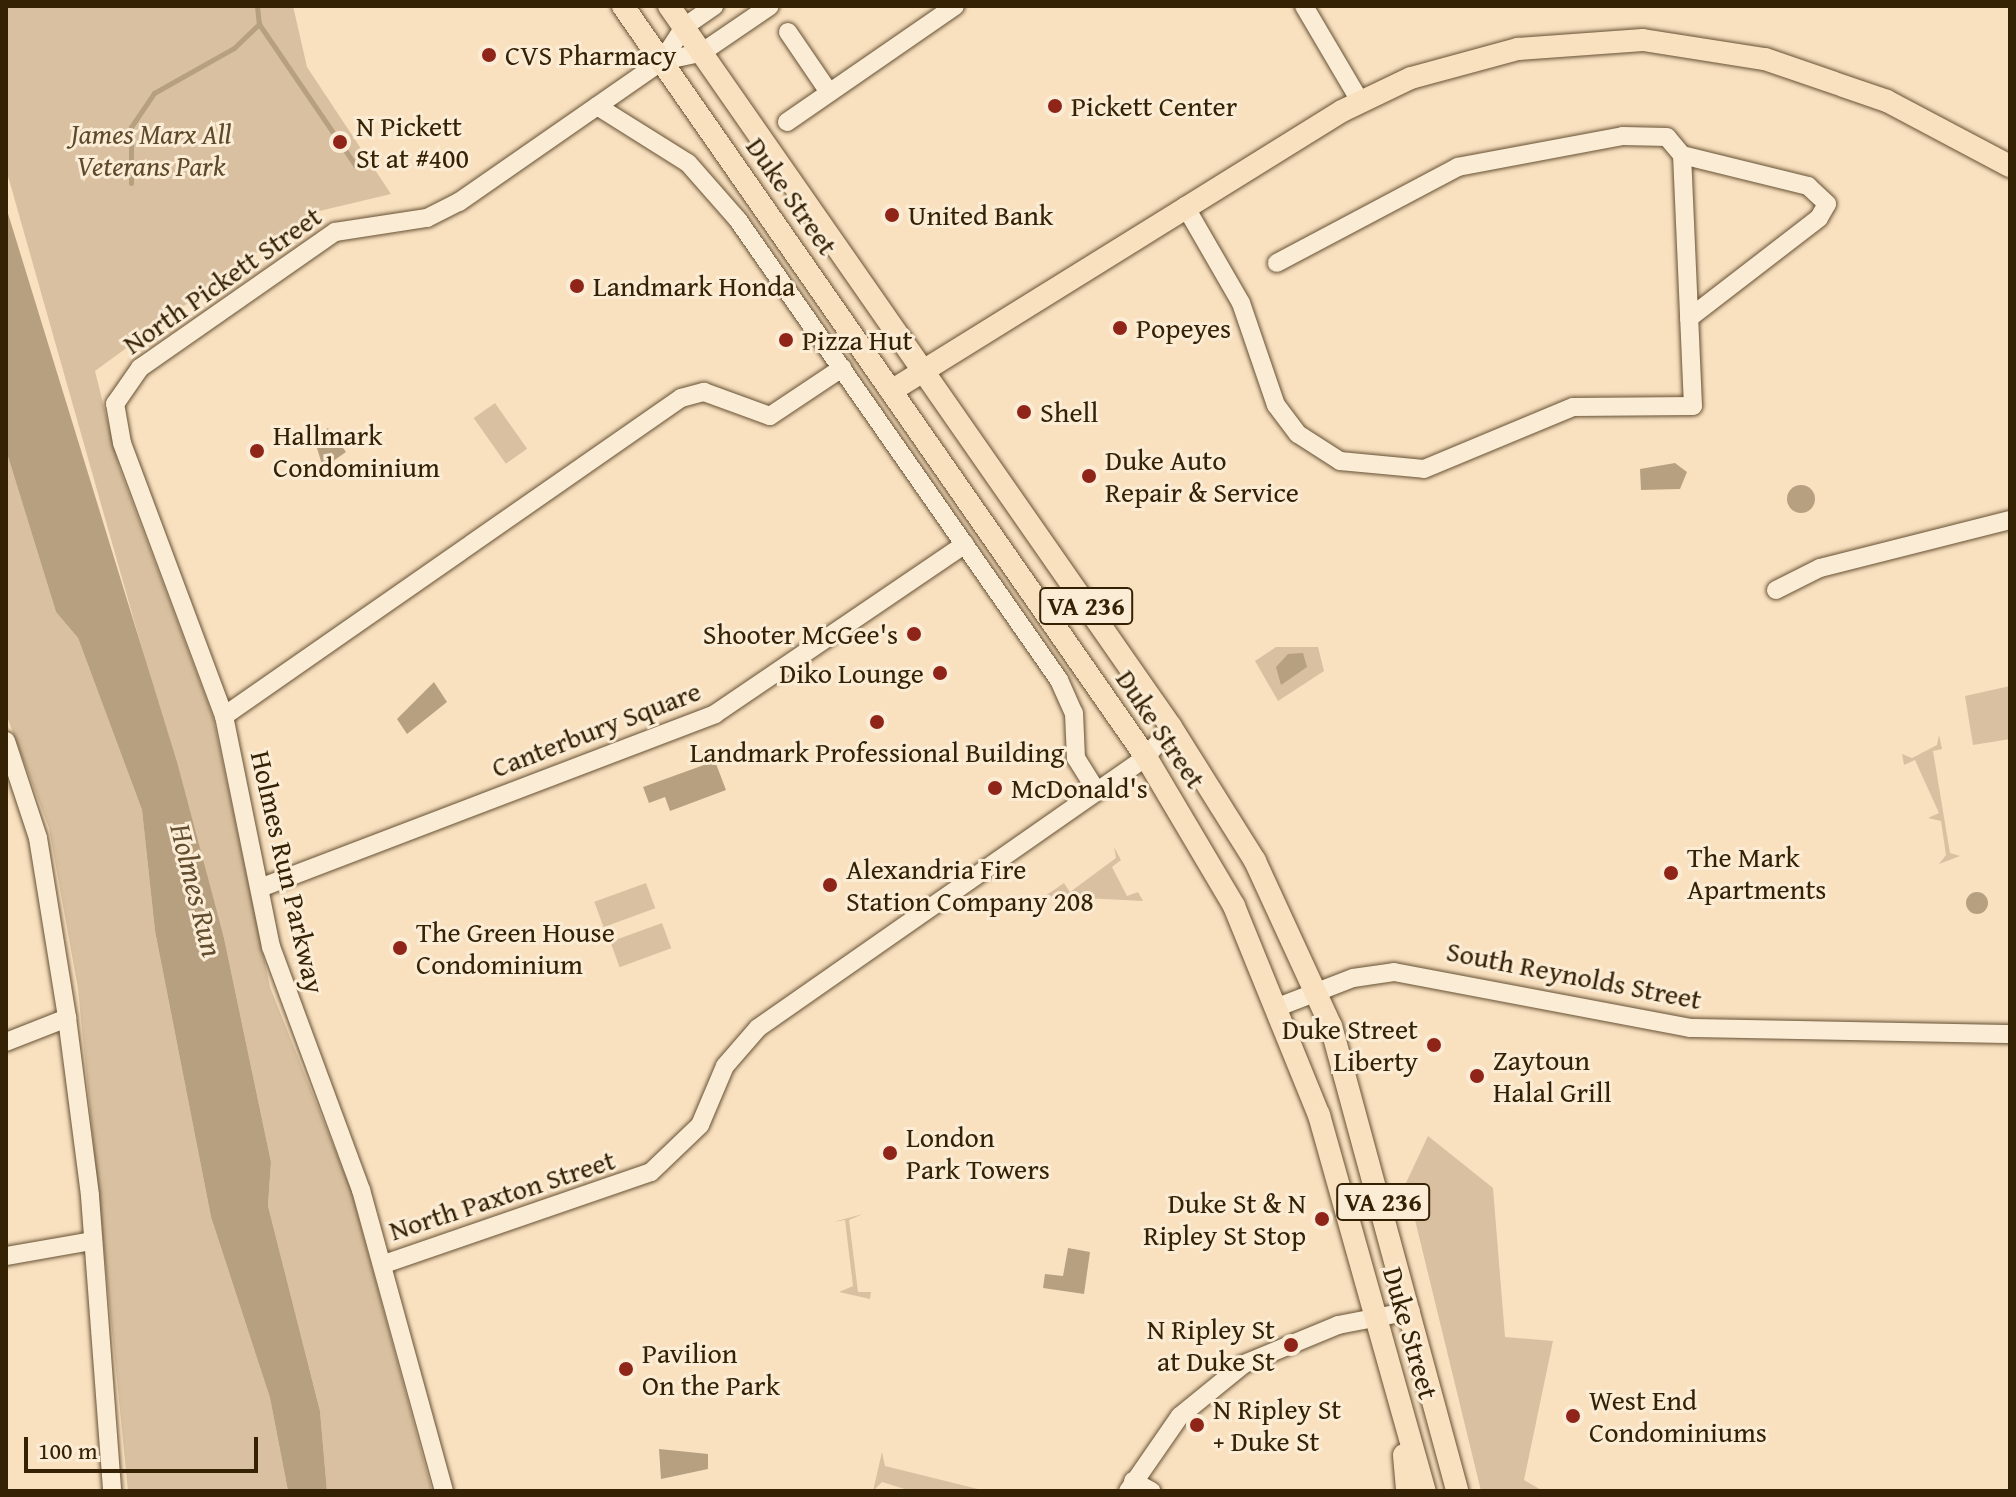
<!DOCTYPE html>
<html>
<head>
<meta charset="utf-8">
<style>
  body { margin:0 }
  #map { position:relative; width:2016px; height:1497px; overflow:hidden; background:#f9e1c0; font-family:"Gentium Book Plus",serif }
  div>[style] { position:absolute }
  .green>* { inset:0; background:#d8c0a0; transform-origin:0 0 }
  .water>* { inset:0; background:#b6a080 }
  .round { border-radius:50% }
  .stream>* { height:5px; margin:-2.5px; padding:0 2.5px; transform-origin:2.5px; border-radius:2.5px; background:#b6a080 }
  .roads { filter:drop-shadow(0 0 2px #665133) drop-shadow(0 0 2px #665133) }
  .minor>* { height:18px; margin:-9px; padding:0 9px; transform-origin:9px; border-radius:9px; background:#fbecd6 }
  .major>* { height:22px; margin:-11px; padding:0 11px; transform-origin:11px; border-radius:11px; background:#f9e1c0 }
  .dots>* { width:22px; height:22px; translate:-50% -50%; box-sizing:border-box; border:4px solid #fbecd6; border-radius:50% }
  span { translate:-50% -50%; white-space:nowrap; text-align:center; line-height:1.15; -webkit-text-stroke:6px #fbecd6; paint-order:stroke }
  .shield-label span { padding:2px 6px; background:#fbecd6; border:2px solid; border-radius:6px; -webkit-text-stroke-width:0 }
  .shield-label { font-size:26px; color:#352104; font-weight:700 }
  .poi-label { font-size:28px; color:#352104 }
  .left { translate:0 -50%; text-align:left }
  .right { translate:-100% -50%; text-align:right }
  .park-label { font-size:28px; color:#5e492b; font-style:italic }
  .street-label { font-size:28px; color:#352104 }
  .water-label { font-size:30px; color:#624d2f; font-style:italic }
  .frame { position:absolute; inset:0; border:8px solid #352104; pointer-events:none }
  .scale { position:absolute; left:24px; top:1437px; width:234px; height:36px; box-sizing:border-box; border:4px solid #352104; border-top:0; padding-left:10px; font-size:24px; line-height:28px; white-space:nowrap; color:#352104; -webkit-text-stroke:6px #fbecd6; paint-order:stroke }
</style>
</head>
<body>
<div id="map">
  <div class="green">
    <i style="clip-path:polygon(6px 6px,293px 6px,307px 67px,391px 194px,311px 213px,95px 371px,119px 467px,213px 717px,270px 987px,351px 1190px,432px 1491px,327px 1491px,320px 1411px,268px 1206px,271px 1162px,224px 938px,6px 169px)"></i>
    <i style="left:495px;top:403px;width:56px;height:26px;rotate:55deg"></i>
    <i style="clip-path:polygon(6px 450px,56px 612px,78px 638px,142px 810px,155px 931px,211px 1217px,270px 1398px,288px 1491px,128px 1491px,78px 989px,49px 828px,6px 714px)"></i>
    <i style="clip-path:polygon(1276px 647px,1318px 647px,1324px 671px,1278px 701px,1255px 661px)"></i>
    <i style="clip-path:polygon(2010px 686px,2010px 739px,1973px 745px,1965px 696px)"></i>
    <i style="clip-path:polygon(1939px 735px,1942px 749px,1933px 751px,1950px 853px,1960px 856px,1939px 864px,1946px 855px,1941px 821px,1928px 818px,1939px 813px,1915px 760px,1904px 765px,1902px 754px,1912px 758px,1937px 745px)"></i>
    <i style="clip-path:polygon(1114px 847px,1121px 860px,1112px 867px,1127px 896px,1138px 892px,1143px 901px,1045px 896px,1064px 883px,1070px 892px,1116px 858px)"></i>
    <i style="left:646px;top:883px;width:27px;height:55px;rotate:70deg"></i>
    <i style="left:662px;top:923px;width:27px;height:55px;rotate:70deg"></i>
    <i style="clip-path:polygon(1428px 1136px,1493px 1188px,1505px 1337px,1553px 1341px,1524px 1480px,1543px 1491px,1481px 1491px,1406px 1183px)"></i>
    <i style="clip-path:polygon(863px 1214px,849px 1220px,858px 1292px,871px 1292px,870px 1299px,839px 1292px,853px 1286px,845px 1220px,833px 1222px)"></i>
    <i style="clip-path:polygon(882px 1452px,885px 1466px,986px 1491px,911px 1491px,882px 1482px,873px 1491px)"></i>
  </div>
  <div class="water">
    <i style="clip-path:polygon(6px 207px,177px 762px,224px 938px,271px 1162px,268px 1206px,320px 1411px,327px 1491px,288px 1491px,270px 1398px,211px 1217px,155px 931px,142px 810px,78px 638px,56px 612px,6px 450px)"></i>
    <i style="clip-path:polygon(328px 428px,346px 452px,323px 468px,314px 438px)"></i>
    <i style="clip-path:polygon(1675px 463px,1687px 472px,1680px 489px,1641px 490px,1640px 469px)"></i>
    <i class="round" style="left:1787px;top:485px;width:28px;height:28px"></i>
    <i style="clip-path:polygon(1303px 653px,1307px 667px,1281px 685px,1276px 667px,1288px 654px)"></i>
    <i style="clip-path:polygon(434px 682px,447px 702px,407px 734px,397px 719px)"></i>
    <i style="clip-path:polygon(715px 761px,726px 790px,670px 811px,665px 797px,649px 803px,643px 787px)"></i>
    <i class="round" style="left:1966px;top:892px;width:22px;height:22px"></i>
    <i style="clip-path:polygon(1068px 1248px,1090px 1252px,1084px 1294px,1043px 1288px,1045px 1274px,1063px 1276px)"></i>
    <i style="clip-path:polygon(659px 1449px,708px 1454px,708px 1469px,661px 1479px)"></i>
  </div>
  <div class="stream">
    <i style="left:257px;top:6px;width:18px;rotate:84deg"></i>
    <i style="left:259px;top:24px;width:172px;rotate:55.7deg"></i>
    <i style="left:131px;top:183px;width:56px;rotate:-90deg"></i>
    <i style="left:131px;top:127px;width:41px;rotate:-55.9deg"></i>
    <i style="left:154px;top:93px;width:92px;rotate:-29.4deg"></i>
    <i style="left:234px;top:48px;width:35px;rotate:-44deg"></i>
  </div>
  <div class="roads">
    <div class="minor">
      <i style="left:1304px;top:6px;width:110px;rotate:59.5deg"></i>
      <i style="left:788px;top:32px;width:73px;rotate:55.7deg"></i>
      <i style="left:662px;top:61px;width:40px;rotate:-12deg"></i>
      <i style="left:701px;top:53px;width:83px;rotate:-34.3deg"></i>
      <i style="left:597px;top:106px;width:107px;rotate:32.1deg"></i>
      <i style="left:688px;top:163px;width:76px;rotate:48.7deg"></i>
      <i style="left:738px;top:220px;width:561px;rotate:55.09deg"></i>
      <i style="left:1059px;top:680px;width:36px;rotate:66deg"></i>
      <i style="left:1074px;top:713px;width:45px;rotate:87.5deg"></i>
      <i style="left:1076px;top:758px;width:39px;rotate:58deg"></i>
      <i style="left:787px;top:122px;width:204px;rotate:-34.6deg"></i>
      <i style="left:1682px;top:155px;width:130px;rotate:13.8deg"></i>
      <i style="left:1808px;top:186px;width:26px;rotate:43deg"></i>
      <i style="left:1827px;top:204px;width:16px;rotate:120deg"></i>
      <i style="left:1819px;top:218px;width:164px;rotate:142.4deg"></i>
      <i style="left:1185px;top:206px;width:112px;rotate:60deg"></i>
      <i style="left:1241px;top:303px;width:108px;rotate:71.1deg"></i>
      <i style="left:1276px;top:405px;width:36px;rotate:53deg"></i>
      <i style="left:1298px;top:434px;width:50px;rotate:32.7deg"></i>
      <i style="left:1340px;top:461px;width:84px;rotate:5.4deg"></i>
      <i style="left:1424px;top:469px;width:161px;rotate:-22.6deg"></i>
      <i style="left:1573px;top:407px;width:120px;rotate:-0.5deg"></i>
      <i style="left:1693px;top:406px;width:251px;rotate:-92.5deg"></i>
      <i style="left:1682px;top:155px;width:23px;rotate:-130deg"></i>
      <i style="left:1667px;top:137px;width:44px;rotate:-178.7deg"></i>
      <i style="left:1623px;top:136px;width:168px;rotate:169.4deg"></i>
      <i style="left:1458px;top:167px;width:205px;rotate:152.1deg"></i>
      <i style="left:1776px;top:590px;width:49px;rotate:-26.6deg"></i>
      <i style="left:1820px;top:568px;width:196px;rotate:-14.2deg"></i>
      <i style="left:224px;top:716px;width:557px;rotate:-34.83deg"></i>
      <i style="left:681px;top:398px;width:24px;rotate:-15deg"></i>
      <i style="left:704px;top:392px;width:70px;rotate:20deg"></i>
      <i style="left:770px;top:416px;width:87px;rotate:-33.7deg"></i>
      <i style="left:6px;top:741px;width:102px;rotate:71.7deg"></i>
      <i style="left:38px;top:838px;width:182px;rotate:80.8deg"></i>
      <i style="left:67px;top:1018px;width:179px;rotate:82.6deg"></i>
      <i style="left:90px;top:1196px;width:296px;rotate:85.7deg"></i>
      <i style="left:260px;top:888px;width:487px;rotate:-20.9deg"></i>
      <i style="left:715px;top:714px;width:302px;rotate:-34.2deg"></i>
      <i style="left:1278px;top:1007px;width:80px;rotate:-21.1deg"></i>
      <i style="left:1353px;top:978px;width:41px;rotate:-8.3deg"></i>
      <i style="left:1394px;top:972px;width:301px;rotate:10.7deg"></i>
      <i style="left:1690px;top:1028px;width:320px;rotate:1.1deg"></i>
      <i style="left:6px;top:1042px;width:66px;rotate:-21.5deg"></i>
      <i style="left:6px;top:1256px;width:87px;rotate:-9.9deg"></i>
      <i style="left:384px;top:1264px;width:282px;rotate:-19deg"></i>
      <i style="left:651px;top:1172px;width:68px;rotate:-43.8deg"></i>
      <i style="left:700px;top:1125px;width:64px;rotate:-67deg"></i>
      <i style="left:725px;top:1066px;width:50px;rotate:-49deg"></i>
      <i style="left:758px;top:1028px;width:473px;rotate:-34.9deg"></i>
      <i style="left:1146px;top:757px;width:39px;rotate:-50deg"></i>
      <i style="left:1133px;top:1481px;width:21px;rotate:29deg"></i>
      <i style="left:444px;top:1491px;width:312px;rotate:-105.4deg"></i>
      <i style="left:361px;top:1190px;width:259px;rotate:-110.3deg"></i>
      <i style="left:271px;top:947px;width:236px;rotate:-101.5deg"></i>
      <i style="left:224px;top:716px;width:291px;rotate:-110.5deg"></i>
      <i style="left:122px;top:443px;width:40px;rotate:-100deg"></i>
      <i style="left:115px;top:404px;width:44px;rotate:-55.2deg"></i>
      <i style="left:140px;top:368px;width:238px;rotate:-34.9deg"></i>
      <i style="left:335px;top:232px;width:93px;rotate:-8.7deg"></i>
      <i style="left:427px;top:218px;width:36px;rotate:-27deg"></i>
      <i style="left:459px;top:202px;width:247px;rotate:-34.8deg"></i>
      <i style="left:662px;top:61px;width:40px;rotate:-57.1deg"></i>
      <i style="left:684px;top:27px;width:37px;rotate:-35deg"></i>
      <i style="left:1128px;top:1491px;width:91px;rotate:-55.3deg"></i>
      <i style="left:1180px;top:1416px;width:82px;rotate:-39.1deg"></i>
      <i style="left:1244px;top:1364px;width:102px;rotate:-22.5deg"></i>
      <i style="left:1338px;top:1325px;width:74px;rotate:-10.9deg"></i>
    </div>
    <div class="major">
      <i style="left:623px;top:6px;width:915px;rotate:55.15deg"></i>
      <i style="left:1146px;top:757px;width:173px;rotate:59.4deg"></i>
      <i style="left:1234px;top:906px;width:226px;rotate:67.9deg"></i>
      <i style="left:1319px;top:1115px;width:391px;rotate:74.3deg"></i>
      <i style="left:669px;top:6px;width:879px;rotate:55.15deg"></i>
      <i style="left:1171px;top:727px;width:158px;rotate:57.9deg"></i>
      <i style="left:1255px;top:861px;width:182px;rotate:65.3deg"></i>
      <i style="left:1331px;top:1026px;width:482px;rotate:74.8deg"></i>
      <i style="left:891px;top:391px;width:531px;rotate:-31.83deg"></i>
      <i style="left:1342px;top:111px;width:76px;rotate:-25.6deg"></i>
      <i style="left:1411px;top:78px;width:111px;rotate:-15.2deg"></i>
      <i style="left:1518px;top:49px;width:125px;rotate:-4.1deg"></i>
      <i style="left:1643px;top:40px;width:123px;rotate:8.9deg"></i>
      <i style="left:1765px;top:59px;width:129px;rotate:19deg"></i>
      <i style="left:1887px;top:101px;width:139px;rotate:27.9deg"></i>
      <i style="left:1404px;top:1455px;width:36px;rotate:85deg"></i>
    </div>
  </div>
  <div class="dots">
    <i style="left:489px;top:55px;background:#8f2418"></i>
    <i style="left:1055px;top:106px;background:#8f2418"></i>
    <i style="left:340px;top:142px;background:#8f2418"></i>
    <i style="left:892px;top:215px;background:#8f2418"></i>
    <i style="left:577px;top:286px;background:#8f2418"></i>
    <i style="left:1120px;top:328px;background:#8f2418"></i>
    <i style="left:786px;top:340px;background:#8f2418"></i>
    <i style="left:1024px;top:412px;background:#8f2418"></i>
    <i style="left:257px;top:451px;background:#8f2418"></i>
    <i style="left:1089px;top:476px;background:#8f2418"></i>
    <i style="left:914px;top:634px;background:#8f2418"></i>
    <i style="left:940px;top:673px;background:#8f2418"></i>
    <i style="left:877px;top:722px;background:#8f2418"></i>
    <i style="left:995px;top:788px;background:#8f2418"></i>
    <i style="left:1671px;top:873px;background:#8f2418"></i>
    <i style="left:830px;top:885px;background:#8f2418"></i>
    <i style="left:400px;top:948px;background:#8f2418"></i>
    <i style="left:1434px;top:1045px;background:#8f2418"></i>
    <i style="left:1477px;top:1076px;background:#8f2418"></i>
    <i style="left:890px;top:1153px;background:#8f2418"></i>
    <i style="left:1322px;top:1219px;background:#8f2418"></i>
    <i style="left:1291px;top:1345px;background:#8f2418"></i>
    <i style="left:626px;top:1369px;background:#8f2418"></i>
    <i style="left:1573px;top:1416px;background:#8f2418"></i>
    <i style="left:1197px;top:1425px;background:#8f2418"></i>
  </div>
  <div class="shield-label">
    <span style="left:1086px;top:606px">VA 236</span>
    <span style="left:1383px;top:1202px">VA 236</span>
  </div>
  <div class="poi-label">
    <span class="left" style="left:505px;top:55px">CVS Pharmacy</span>
    <span class="left" style="left:1071px;top:106px">Pickett Center</span>
    <span class="left" style="left:356px;top:142px">N Pickett<br>St at #400</span>
    <span class="left" style="left:908px;top:215px">United Bank</span>
    <span class="left" style="left:593px;top:286px">Landmark Honda</span>
    <span class="left" style="left:1136px;top:328px">Popeyes</span>
    <span class="left" style="left:802px;top:340px">Pizza Hut</span>
    <span class="left" style="left:1040px;top:412px">Shell</span>
    <span class="left" style="left:273px;top:451px">Hallmark<br>Condominium</span>
    <span class="left" style="left:1105px;top:476px">Duke Auto<br>Repair &amp; Service</span>
    <span class="right" style="left:898px;top:634px">Shooter McGee's</span>
    <span class="right" style="left:924px;top:673px">Diko Lounge</span>
    <span style="left:877px;top:752px">Landmark Professional Building</span>
    <span class="left" style="left:1011px;top:788px">McDonald's</span>
    <span class="left" style="left:1687px;top:873px">The Mark<br>Apartments</span>
    <span class="left" style="left:846px;top:885px">Alexandria Fire<br>Station Company 208</span>
    <span class="left" style="left:416px;top:948px">The Green House<br>Condominium</span>
    <span class="right" style="left:1418px;top:1045px">Duke Street<br>Liberty</span>
    <span class="left" style="left:1493px;top:1076px">Zaytoun<br>Halal Grill</span>
    <span class="left" style="left:906px;top:1153px">London<br>Park Towers</span>
    <span class="right" style="left:1306px;top:1219px">Duke St &amp; N<br>Ripley St Stop</span>
    <span class="right" style="left:1275px;top:1345px">N Ripley St<br>at Duke St</span>
    <span class="left" style="left:642px;top:1369px">Pavilion<br>On the Park</span>
    <span class="left" style="left:1589px;top:1416px">West End<br>Condominiums</span>
    <span class="left" style="left:1213px;top:1425px">N Ripley St<br>+ Duke St</span>
  </div>
  <div class="park-label">
    <span style="left:151px;top:150px">James Marx All<br>Veterans Park</span>
  </div>
  <div class="street-label">
    <span style="left:792px;top:196px;rotate:55deg">Duke Street</span>
    <span style="left:222px;top:280px;rotate:-35deg">North Pickett Street</span>
    <span style="left:596px;top:729px;rotate:-21deg">Canterbury Square</span>
    <span style="left:1161px;top:729px;rotate:56deg">Duke Street</span>
    <span style="left:288px;top:872px;rotate:77deg">Holmes Run Parkway</span>
    <span style="left:1574px;top:975px;rotate:11deg">South Reynolds Street</span>
    <span style="left:502px;top:1195px;rotate:-18deg">North Paxton Street</span>
    <span style="left:1411px;top:1333px;rotate:74deg">Duke Street</span>
  </div>
  <div class="water-label">
    <span style="left:197px;top:890px;rotate:76deg">Holmes Run</span>
  </div>
  <div class="frame"></div>
  <div class="scale">100 m</div>
</div>
</body>
</html>
